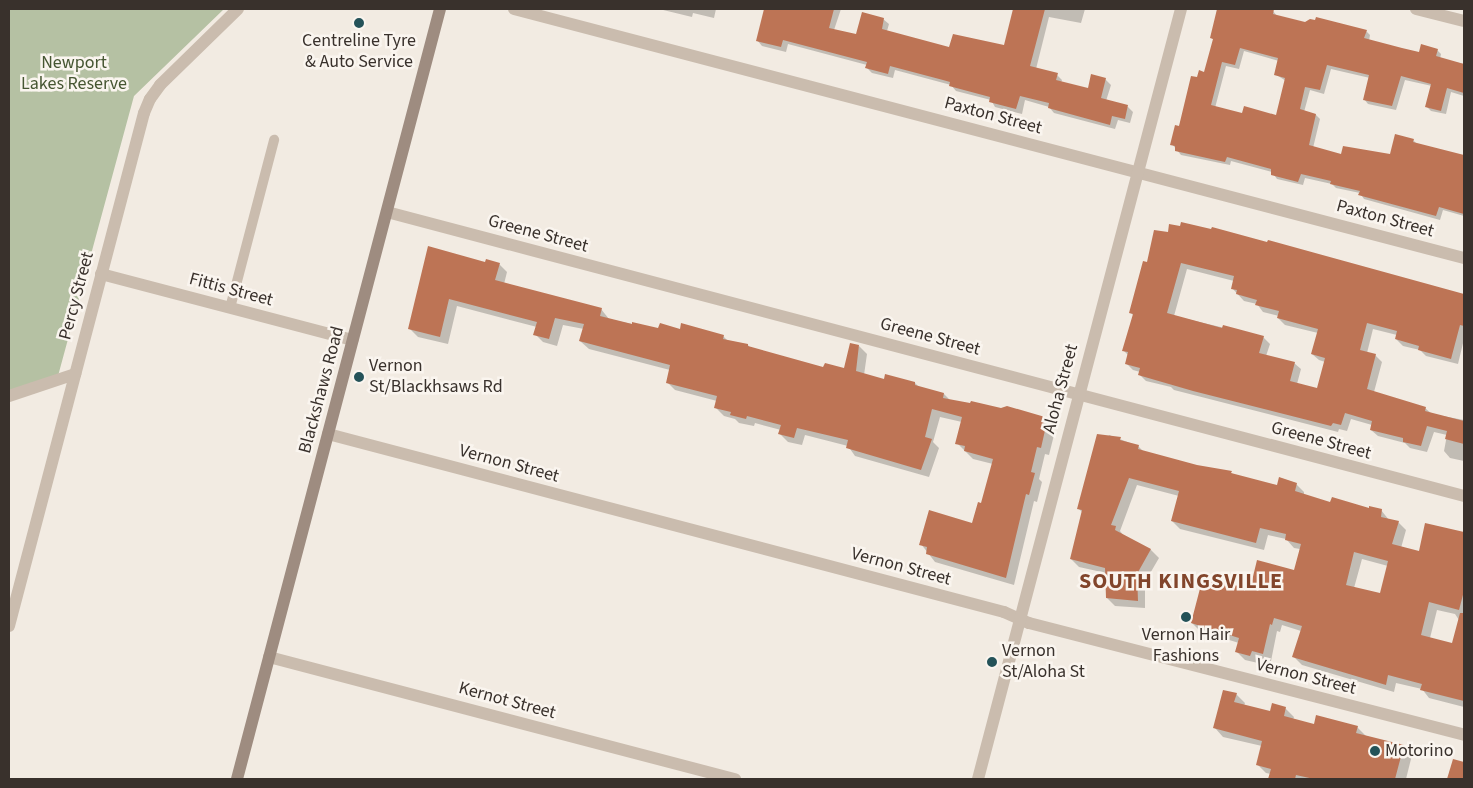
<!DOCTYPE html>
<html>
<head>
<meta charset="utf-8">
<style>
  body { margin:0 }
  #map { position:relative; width:1473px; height:788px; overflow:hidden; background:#f2ebe2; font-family:"Source Sans 3",sans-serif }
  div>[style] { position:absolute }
  .green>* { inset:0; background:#b5c1a3 }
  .shadow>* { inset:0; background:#0003 }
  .building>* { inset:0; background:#bd7455 }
  .service>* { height:10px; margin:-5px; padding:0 5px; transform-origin:5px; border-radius:5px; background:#cabcae }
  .minor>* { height:12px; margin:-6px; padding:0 6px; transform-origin:6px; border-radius:6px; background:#cabcae }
  .secondary>* { height:12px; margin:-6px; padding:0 6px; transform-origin:6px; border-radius:6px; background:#9e8c80 }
  .dots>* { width:14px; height:14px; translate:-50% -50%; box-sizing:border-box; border:2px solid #faf5ef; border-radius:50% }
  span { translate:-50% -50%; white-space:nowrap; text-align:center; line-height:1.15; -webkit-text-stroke:5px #faf5ef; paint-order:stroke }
  .poi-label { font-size:18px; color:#39312c }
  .left { translate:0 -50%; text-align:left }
  .park-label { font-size:18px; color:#465632 }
  .street-label { font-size:18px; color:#39312c }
  .district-label { font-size:22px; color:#82452b; font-weight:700; letter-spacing:1px }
  .frame { position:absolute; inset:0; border:10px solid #39312c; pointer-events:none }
</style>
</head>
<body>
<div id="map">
  <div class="green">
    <i style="clip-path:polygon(9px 9px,224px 9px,134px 96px,58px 376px,9px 394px)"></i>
  </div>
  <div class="shadow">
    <i style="clip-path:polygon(659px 9px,716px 9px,714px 18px,693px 13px,692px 17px)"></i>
    <i style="clip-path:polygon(766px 9px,841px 9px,834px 30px,857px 36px,883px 19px,889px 24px,887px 31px,950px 49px,1005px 46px,1015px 9px,1085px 9px,1081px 23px,1049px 17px,1036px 69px,1057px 75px,1062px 80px,1061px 83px,1089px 90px,1105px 79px,1111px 85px,1106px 101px,1128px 107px,1133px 112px,1130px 123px,1118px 120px,1115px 129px,1054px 113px,1049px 107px,1025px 100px,1022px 114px,995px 107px,991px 100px,956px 91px,951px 85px,895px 70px,893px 78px,872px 73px,867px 68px,867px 65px,788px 44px,786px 52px,762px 46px,757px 40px)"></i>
    <i style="clip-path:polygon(evenodd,1218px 9px,1262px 9px,1273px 11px,1277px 16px,1305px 23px,1366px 31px,1370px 35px,1369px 41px,1420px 53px,1437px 50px,1441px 54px,1440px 59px,1464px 64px,1464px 96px,1451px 92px,1446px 114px,1431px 111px,1427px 107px,1432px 86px,1405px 80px,1396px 110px,1368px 104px,1364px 99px,1370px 78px,1331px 69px,1324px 94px,1310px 90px,1304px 112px,1316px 115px,1320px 119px,1313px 148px,1342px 155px,1390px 156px,1413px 140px,1417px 144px,1463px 156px,1464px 150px,1464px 216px,1443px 210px,1440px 220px,1364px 199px,1360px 193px,1336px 188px,1332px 184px,1305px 178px,1303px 185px,1277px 179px,1272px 172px,1231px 161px,1230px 165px,1181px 155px,1172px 144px,1198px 79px,1205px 74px,1214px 40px,1211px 37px,1218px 9px,1244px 51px,1279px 61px,1275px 74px,1286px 81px,1277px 116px,1243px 115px,1215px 108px,1226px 66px,1239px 69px,1244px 51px)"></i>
    <i style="clip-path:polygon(evenodd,1268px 241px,1464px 295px,1464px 339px,1458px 364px,1426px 356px,1420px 350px,1403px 346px,1396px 339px,1397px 335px,1373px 329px,1367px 353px,1375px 355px,1382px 362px,1374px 392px,1425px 408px,1432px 414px,1464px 420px,1464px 461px,1450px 458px,1444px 451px,1447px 435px,1434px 432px,1427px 452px,1410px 448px,1405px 443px,1378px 436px,1371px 430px,1372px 425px,1351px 419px,1347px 431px,1339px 429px,1338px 432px,1174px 390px,1171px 387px,1146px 381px,1139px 374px,1140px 372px,1133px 370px,1126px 363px,1128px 355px,1124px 351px,1134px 316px,1131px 313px,1144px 263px,1268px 243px,1268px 241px,1187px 269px,1234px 281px,1232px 288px,1244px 301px,1257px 304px,1263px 312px,1279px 316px,1278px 318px,1285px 325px,1318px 333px,1312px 354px,1319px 360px,1325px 362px,1318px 389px,1297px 384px,1301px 369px,1294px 363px,1266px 356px,1270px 344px,1263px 337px,1174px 316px,1187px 269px)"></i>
    <i style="clip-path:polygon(485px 264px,499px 264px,507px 272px,504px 284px,601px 309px,609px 319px,659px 330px,723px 336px,728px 341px,748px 345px,750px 348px,824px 368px,845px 370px,859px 346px,867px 354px,864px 375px,885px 380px,915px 383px,919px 387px,944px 394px,951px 401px,1045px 418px,1053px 426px,1051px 432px,1054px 435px,1049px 455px,1045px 454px,1039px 479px,1042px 482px,1037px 502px,1034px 501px,1014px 585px,935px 562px,921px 544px,973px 524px,982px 505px,993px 464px,973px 459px,957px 443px,962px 422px,940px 417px,933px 442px,939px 448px,929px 477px,855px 456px,848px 446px,805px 435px,802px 445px,788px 442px,780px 434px,781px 430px,755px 423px,754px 426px,739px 423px,735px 419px,724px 416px,716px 408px,717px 401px,675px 390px,667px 382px,670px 370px,589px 349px,580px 341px,584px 329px,563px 325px,557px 346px,543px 342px,535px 334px,537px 327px,457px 306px,448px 344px,418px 337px,410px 329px)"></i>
    <i style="clip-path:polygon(evenodd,1109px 435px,1138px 446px,1144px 452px,1197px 467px,1231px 473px,1234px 475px,1278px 487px,1296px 484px,1304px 492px,1304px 495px,1331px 504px,1381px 510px,1389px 520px,1398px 522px,1406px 530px,1401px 548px,1420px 553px,1426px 524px,1464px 535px,1464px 707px,1429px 698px,1422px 689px,1396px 683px,1394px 692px,1302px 665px,1294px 657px,1301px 631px,1282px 625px,1280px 632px,1277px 631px,1271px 661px,1260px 658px,1258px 663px,1245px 660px,1237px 652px,1239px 643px,1200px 631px,1192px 623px,1250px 591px,1295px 572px,1300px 549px,1294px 548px,1286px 539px,1268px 535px,1264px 550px,1180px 529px,1172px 521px,1179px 496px,1137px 485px,1120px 531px,1124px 536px,1151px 550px,1159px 558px,1145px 582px,1145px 608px,1115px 606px,1107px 598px,1106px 573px,1079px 567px,1071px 559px,1083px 513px,1079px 509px,1109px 435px,1362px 559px,1388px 566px,1381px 595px,1354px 588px,1362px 559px,1109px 435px,1437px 610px,1455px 614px,1459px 620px,1453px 645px,1430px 638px,1437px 610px)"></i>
    <i style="clip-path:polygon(1236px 694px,1245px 703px,1244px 706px,1271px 713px,1285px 708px,1294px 717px,1293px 720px,1315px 725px,1357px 727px,1366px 736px,1404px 747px,1412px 755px,1406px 779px,1270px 779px,1271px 774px,1266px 773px,1257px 764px,1262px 746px,1223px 737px,1215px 728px)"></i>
  </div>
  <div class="building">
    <i style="clip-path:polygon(764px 9px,834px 9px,829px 28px,856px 34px,862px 12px,884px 18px,882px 29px,949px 47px,953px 34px,1004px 45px,1013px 9px,1045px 9px,1030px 66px,1058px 73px,1056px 80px,1088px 88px,1091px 74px,1106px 78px,1101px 98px,1128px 105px,1125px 119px,1112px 116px,1110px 125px,1048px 108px,1049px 103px,1020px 96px,1016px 109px,989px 102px,990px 97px,949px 86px,950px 82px,943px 80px,890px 66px,888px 74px,865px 68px,867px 62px,783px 40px,781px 47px,756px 41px)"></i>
    <i style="clip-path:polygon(evenodd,1217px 9px,1274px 9px,1273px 14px,1305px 22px,1310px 19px,1315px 20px,1316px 17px,1367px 30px,1364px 38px,1402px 48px,1419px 52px,1421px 44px,1438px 49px,1436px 56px,1464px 64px,1464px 93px,1447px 88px,1441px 111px,1425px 107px,1431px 84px,1401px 76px,1392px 106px,1363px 100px,1369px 75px,1327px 65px,1320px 90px,1305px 87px,1300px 109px,1316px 114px,1309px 145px,1341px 154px,1343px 146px,1390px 154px,1395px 134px,1414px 139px,1413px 142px,1464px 155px,1464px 214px,1439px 207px,1436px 216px,1358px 195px,1360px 191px,1330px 184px,1331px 181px,1301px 174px,1298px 182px,1271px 175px,1271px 169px,1227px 157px,1225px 162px,1175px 151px,1175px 146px,1170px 145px,1175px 125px,1179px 126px,1191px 76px,1197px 77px,1199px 70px,1204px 72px,1213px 39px,1210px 38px,1217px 9px,1240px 48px,1278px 58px,1274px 75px,1285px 78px,1276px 115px,1244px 106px,1242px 113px,1211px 105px,1222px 62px,1235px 65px,1240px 48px)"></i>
    <i style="clip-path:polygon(evenodd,1181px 222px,1211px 229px,1212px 227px,1267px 242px,1268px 240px,1464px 294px,1464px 326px,1460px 325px,1451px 359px,1418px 350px,1419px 346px,1395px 339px,1397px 331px,1367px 323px,1360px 350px,1376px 354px,1367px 389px,1426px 407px,1425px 411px,1464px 421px,1464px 444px,1445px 439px,1447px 431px,1427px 426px,1421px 446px,1403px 442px,1403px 438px,1370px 430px,1372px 421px,1345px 413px,1341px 425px,1333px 423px,1331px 426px,1193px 391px,1138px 375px,1140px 368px,1125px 364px,1128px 352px,1122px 351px,1133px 314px,1129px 313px,1143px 261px,1147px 262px,1154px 230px,1168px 232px,1169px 224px,1180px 226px,1181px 222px,1181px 263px,1234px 276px,1231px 289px,1237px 290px,1236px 294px,1257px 300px,1255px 305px,1279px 311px,1277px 318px,1318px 329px,1311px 354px,1325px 358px,1317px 388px,1290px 381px,1295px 362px,1259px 353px,1264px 336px,1223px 325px,1222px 328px,1167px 313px,1181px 263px)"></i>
    <i style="clip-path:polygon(428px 246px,485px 262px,486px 259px,500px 263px,495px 280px,602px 308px,600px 316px,632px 324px,632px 322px,658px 328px,660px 323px,680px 329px,681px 323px,724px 335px,723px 339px,748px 344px,748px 346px,823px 367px,825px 363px,844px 368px,850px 343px,859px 345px,856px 371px,884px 379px,885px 374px,915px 382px,915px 385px,944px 393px,943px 398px,970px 403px,971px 401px,1001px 408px,1007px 406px,1045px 417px,1043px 425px,1046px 426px,1041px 448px,1037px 447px,1031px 472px,1035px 473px,1029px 495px,1026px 494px,1006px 578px,926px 554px,927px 547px,919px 545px,929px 510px,972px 523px,978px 502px,981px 503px,993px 459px,964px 451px,965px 446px,955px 444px,962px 417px,932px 409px,925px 437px,932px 439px,921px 470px,846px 448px,848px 440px,797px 428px,794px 438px,778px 434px,781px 425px,747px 416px,746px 419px,730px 415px,731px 412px,714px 408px,717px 396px,666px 383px,670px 365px,579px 341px,584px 324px,555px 318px,549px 339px,533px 335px,537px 322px,449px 299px,440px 337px,408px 329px)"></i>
    <i style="clip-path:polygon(evenodd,1097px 434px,1121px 437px,1120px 440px,1139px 445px,1138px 449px,1197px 465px,1232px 471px,1231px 473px,1277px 485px,1279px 477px,1297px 483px,1295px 491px,1330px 502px,1332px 497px,1369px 508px,1369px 506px,1382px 509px,1381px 517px,1399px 521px,1392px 544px,1419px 551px,1425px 523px,1464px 532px,1464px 591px,1459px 610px,1429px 602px,1421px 635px,1452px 643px,1460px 613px,1464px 613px,1464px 701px,1420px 690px,1422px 684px,1388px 675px,1386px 685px,1292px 657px,1302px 626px,1274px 618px,1272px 625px,1270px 624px,1263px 654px,1252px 651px,1250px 656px,1235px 652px,1239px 638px,1191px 623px,1203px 577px,1250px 589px,1257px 560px,1294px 570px,1301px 544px,1285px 540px,1286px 534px,1260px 528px,1256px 543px,1171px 521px,1179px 491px,1129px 478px,1111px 525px,1116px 526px,1115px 530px,1151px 549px,1137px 574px,1138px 601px,1106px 598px,1105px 568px,1070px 559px,1082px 510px,1077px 509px,1097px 434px,1354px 552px,1388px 561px,1380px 593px,1346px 585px,1354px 552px)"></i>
    <i style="clip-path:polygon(1223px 690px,1237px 693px,1234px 702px,1270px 711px,1272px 703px,1286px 707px,1284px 716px,1314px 724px,1316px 715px,1358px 726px,1356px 733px,1404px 745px,1395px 779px,1314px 779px,1296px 775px,1295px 779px,1268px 779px,1271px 769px,1256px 765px,1262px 741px,1213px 728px)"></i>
    <i style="clip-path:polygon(1453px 759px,1464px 762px,1464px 779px,1447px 779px)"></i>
  </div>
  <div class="service">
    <i style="left:230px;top:308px;width:174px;rotate:-75.3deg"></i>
  </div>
  <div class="minor">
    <i style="left:514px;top:9px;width:982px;rotate:14.69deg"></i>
    <i style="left:1416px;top:9px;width:49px;rotate:14deg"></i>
    <i style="left:387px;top:212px;width:1114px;rotate:14.77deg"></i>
    <i style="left:101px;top:274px;width:260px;rotate:14.7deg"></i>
    <i style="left:9px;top:396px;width:70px;rotate:-18.4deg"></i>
    <i style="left:328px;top:434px;width:699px;rotate:14.75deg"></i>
    <i style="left:1004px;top:612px;width:27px;rotate:24deg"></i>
    <i style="left:1029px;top:623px;width:449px;rotate:14.4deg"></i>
    <i style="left:9px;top:626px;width:530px;rotate:-75.26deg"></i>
    <i style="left:144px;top:113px;width:15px;rotate:-67deg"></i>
    <i style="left:150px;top:99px;width:17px;rotate:-54deg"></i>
    <i style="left:160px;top:85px;width:109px;rotate:-44.3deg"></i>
    <i style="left:269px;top:657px;width:482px;rotate:14.7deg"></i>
    <i style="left:978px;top:779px;width:796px;rotate:-75.23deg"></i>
  </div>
  <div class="secondary">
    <i style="left:237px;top:779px;width:796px;rotate:-75.23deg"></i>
  </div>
  <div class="dots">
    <i style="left:359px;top:23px;background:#245258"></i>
    <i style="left:359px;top:377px;background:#245258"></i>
    <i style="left:1186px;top:617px;background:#245258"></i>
    <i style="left:992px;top:662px;background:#245258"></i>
    <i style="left:1375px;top:751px;background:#245258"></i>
  </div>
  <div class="poi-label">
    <span style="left:359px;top:52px">Centreline Tyre<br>&amp; Auto Service</span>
    <span class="left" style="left:369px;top:377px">Vernon<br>St/Blackhsaws Rd</span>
    <span style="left:1186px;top:646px">Vernon Hair<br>Fashions</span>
    <span class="left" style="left:1002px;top:662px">Vernon<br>St/Aloha St</span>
    <span class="left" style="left:1385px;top:751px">Motorino</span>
  </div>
  <div class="park-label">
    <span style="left:74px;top:74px">Newport<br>Lakes Reserve</span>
  </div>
  <div class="street-label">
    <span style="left:993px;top:116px;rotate:15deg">Paxton Street</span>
    <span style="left:1385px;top:219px;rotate:15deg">Paxton Street</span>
    <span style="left:538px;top:234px;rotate:15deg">Greene Street</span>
    <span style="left:231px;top:290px;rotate:15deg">Fittis Street</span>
    <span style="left:77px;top:296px;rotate:-75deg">Percy Street</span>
    <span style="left:930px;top:337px;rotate:15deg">Greene Street</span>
    <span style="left:1061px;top:389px;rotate:-75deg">Aloha Street</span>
    <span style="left:322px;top:390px;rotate:-75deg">Blackshaws Road</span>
    <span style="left:1321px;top:441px;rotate:15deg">Greene Street</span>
    <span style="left:509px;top:464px;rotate:15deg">Vernon Street</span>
    <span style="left:901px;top:567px;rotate:15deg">Vernon Street</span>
    <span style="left:1306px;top:677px;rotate:14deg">Vernon Street</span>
    <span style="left:507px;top:701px;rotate:15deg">Kernot Street</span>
  </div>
  <div class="district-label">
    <span style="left:1181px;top:582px">SOUTH KINGSVILLE</span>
  </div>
  <div class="frame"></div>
</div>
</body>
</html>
